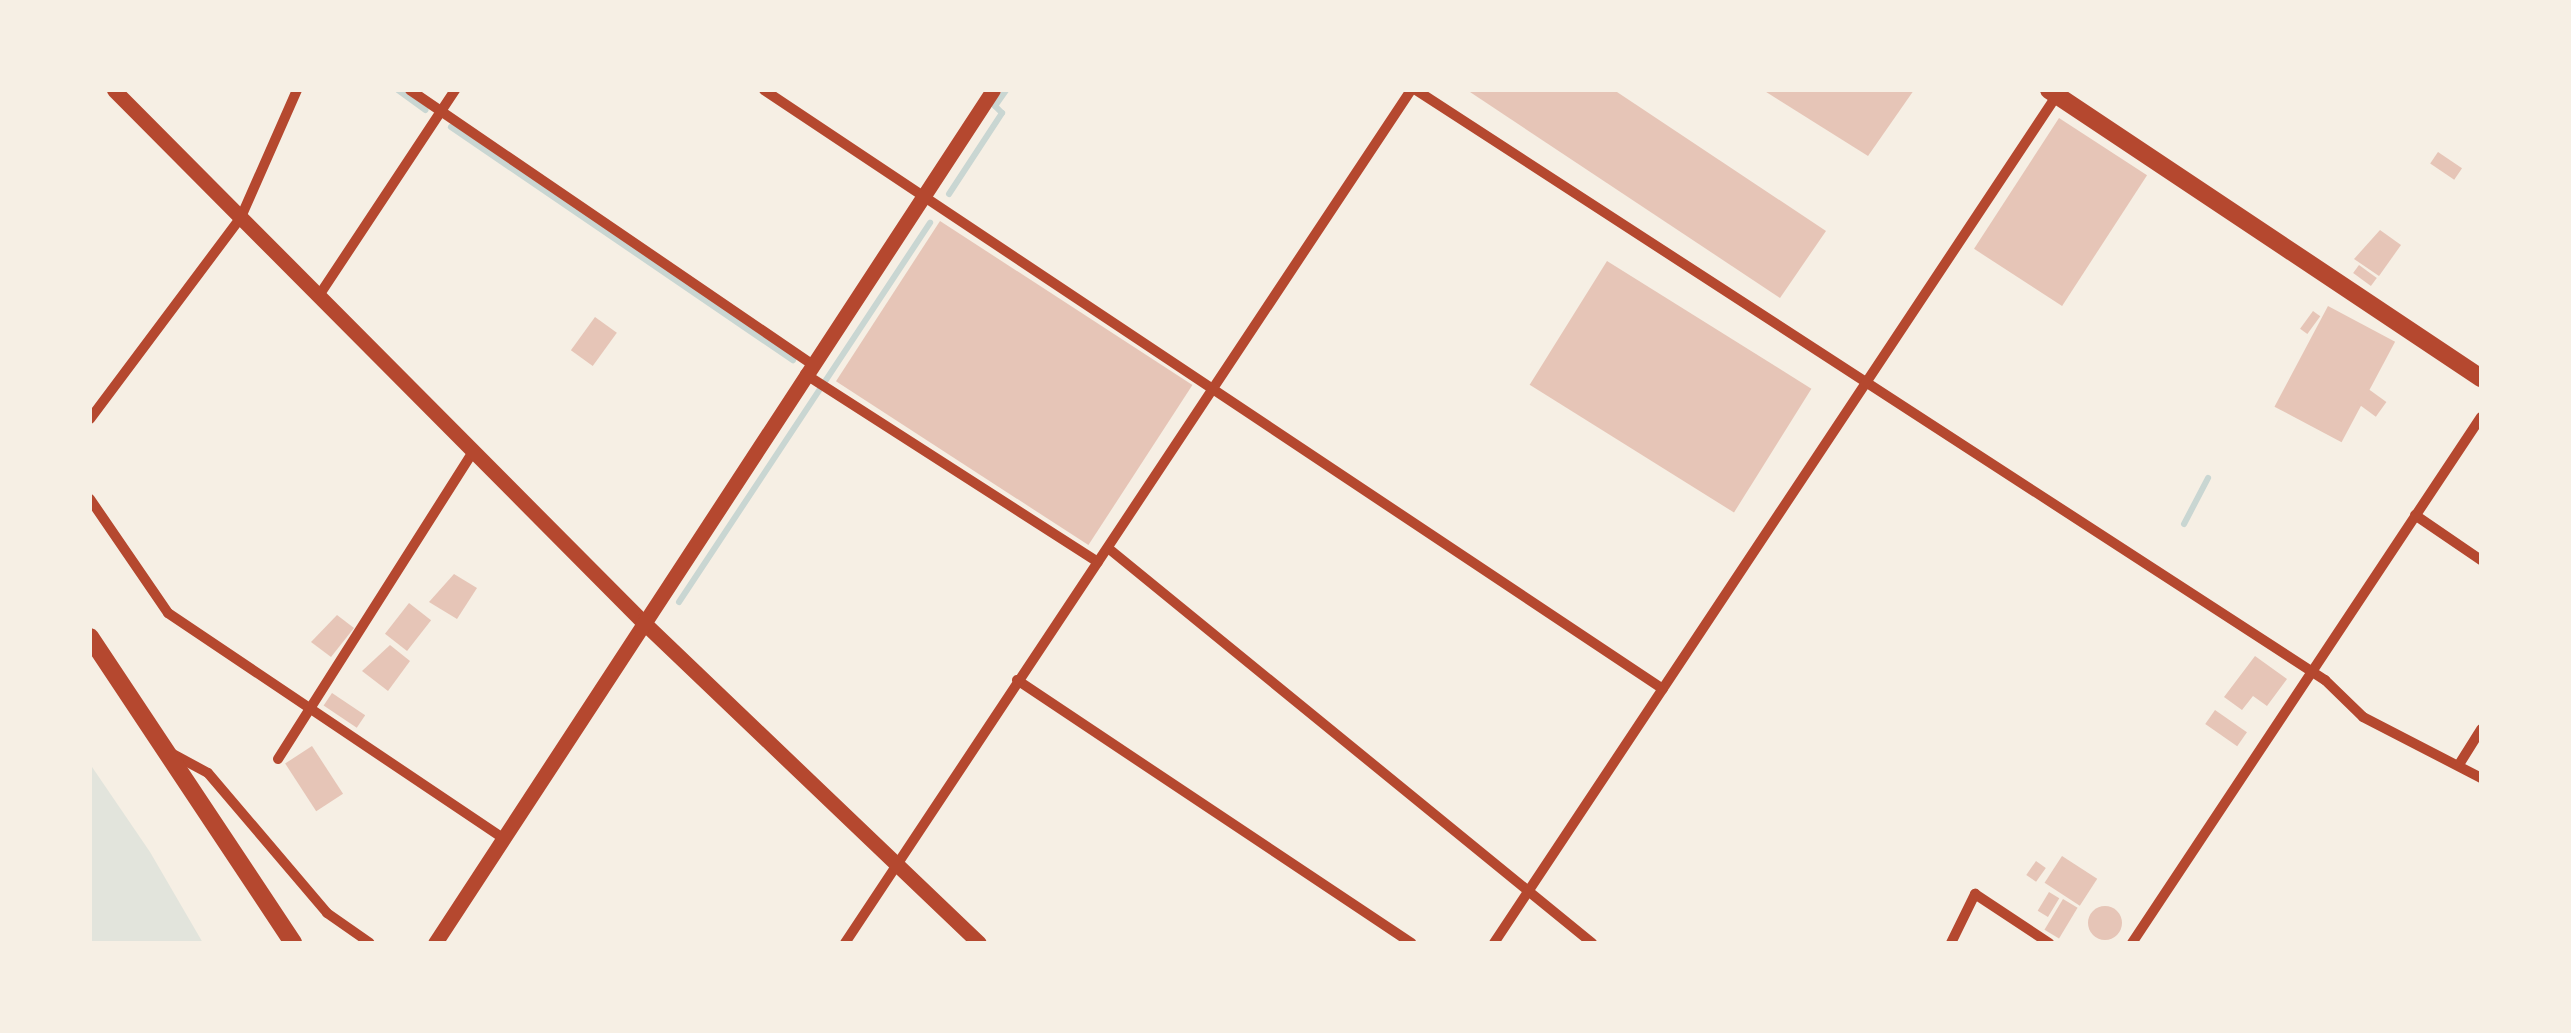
<!DOCTYPE html>
<html>
<head>
<meta charset="utf-8">
<style>
  body { margin:0 }
  #map { position:relative; width:2571px; height:1033px; overflow:hidden; background:#f6efe4; font-family:Overpass,sans-serif }
  div>[style] { position:absolute }
  .green>* { inset:0; background:#e2e4dc }
  .stream>* { height:6px; margin:-3px; padding:0 3px; transform-origin:3px; border-radius:3px; background:#c9d6d2 }
  .building>* { inset:0; background:#e6c5b7; transform-origin:0 0 }
  .round { border-radius:50% }
  .minor>* { height:10px; margin:-5px; padding:0 5px; transform-origin:5px; border-radius:5px; background:#b5482f }
  .tertiary>* { height:15px; margin:-7.5px; padding:0 7.5px; transform-origin:7.5px; border-radius:7.5px; background:#b5482f }
  .secondary>* { height:18px; margin:-9px; padding:0 9px; transform-origin:9px; border-radius:9px; background:#b5482f }
  span { translate:-50% -50%; white-space:nowrap; text-align:center; line-height:1.15; -webkit-text-stroke:10px #f6efe4; paint-order:stroke }
  .frame { position:absolute; inset:0; border:92px solid #f6efe4; pointer-events:none }
</style>
</head>
<body>
<div id="map">
  <div class="green">
    <i style="clip-path:polygon(90px 764px,150px 852px,203px 943px,90px 943px)"></i>
  </div>
  <div class="stream">
    <i style="left:398px;top:90px;width:34px;rotate:36deg"></i>
    <i style="left:451px;top:127px;width:414px;rotate:34.3deg"></i>
    <i style="left:949px;top:194px;width:97px;rotate:-56.8deg"></i>
    <i style="left:1002px;top:113px;width:10px;rotate:-135deg"></i>
    <i style="left:995px;top:106px;width:19px;rotate:-55deg"></i>
    <i style="left:2184px;top:524px;width:52px;rotate:-62.4deg"></i>
    <i style="left:679px;top:602px;width:455px;rotate:-56.5deg"></i>
  </div>
  <div class="building">
    <i style="clip-path:polygon(1467px 90px,1614px 90px,1826px 231px,1780px 298px)"></i>
    <i style="clip-path:polygon(1763px 90px,1914px 90px,1868px 156px)"></i>
    <i style="left:2059px;top:118px;width:105px;height:156px;rotate:33deg"></i>
    <i style="left:2438px;top:152px;width:29px;height:14px;rotate:34deg"></i>
    <i style="left:940px;top:221px;width:301px;height:191px;rotate:33deg"></i>
    <i style="clip-path:polygon(2380px 230px,2401px 245px,2379px 276px,2354px 259px)"></i>
    <i style="left:1607px;top:261px;width:241px;height:146px;rotate:32deg"></i>
    <i style="left:2359px;top:265px;width:22px;height:10px;rotate:36deg"></i>
    <i style="left:2328px;top:306px;width:76px;height:114px;rotate:28deg"></i>
    <i style="left:2313px;top:311px;width:9px;height:22px;rotate:36deg"></i>
    <i style="left:595px;top:317px;width:27px;height:41px;rotate:36deg"></i>
    <i style="left:2367px;top:388px;width:24px;height:18px;rotate:36deg"></i>
    <i style="clip-path:polygon(454px 574px,477px 588px,457px 619px,429px 602px)"></i>
    <i style="left:409px;top:603px;width:28px;height:39px;rotate:38deg"></i>
    <i style="clip-path:polygon(337px 615px,354px 628px,331px 657px,311px 642px)"></i>
    <i style="clip-path:polygon(390px 645px,410px 661px,388px 691px,362px 671px)"></i>
    <i style="clip-path:polygon(2255px 656px,2287px 679px,2267px 706px,2253px 696px,2242px 710px,2224px 697px)"></i>
    <i style="left:332px;top:693px;width:40px;height:15px;rotate:34deg"></i>
    <i style="left:2215px;top:710px;width:39px;height:17px;rotate:35deg"></i>
    <i style="left:312px;top:746px;width:57px;height:32px;rotate:57deg"></i>
    <i style="left:2062px;top:856px;width:42px;height:32px;rotate:33deg"></i>
    <i style="left:2036px;top:861px;width:12px;height:17px;rotate:35deg"></i>
    <i style="left:2049px;top:892px;width:12px;height:22px;rotate:31deg"></i>
    <i style="left:2063px;top:899px;width:17px;height:36px;rotate:31deg"></i>
    <i class="round" style="left:2088px;top:906px;width:34px;height:34px"></i>
  </div>
  <div class="minor">
    <i style="left:410px;top:90px;width:486px;rotate:34.3deg"></i>
    <i style="left:764px;top:90px;width:1080px;rotate:33.68deg"></i>
    <i style="left:1416px;top:90px;width:1084px;rotate:32.99deg"></i>
    <i style="left:2325px;top:680px;width:53px;rotate:44.2deg"></i>
    <i style="left:2363px;top:717px;width:133px;rotate:27.3deg"></i>
    <i style="left:320px;top:294px;width:245px;rotate:-56.5deg"></i>
    <i style="left:805px;top:374px;width:348px;rotate:32.7deg"></i>
    <i style="left:90px;top:419px;width:252px;rotate:-53.2deg"></i>
    <i style="left:241px;top:217px;width:139px;rotate:-66.2deg"></i>
    <i style="left:90px;top:499px;width:138px;rotate:55.6deg"></i>
    <i style="left:168px;top:613px;width:401px;rotate:33.9deg"></i>
    <i style="left:2415px;top:515px;width:80px;rotate:34.3deg"></i>
    <i style="left:1108px;top:548px;width:625px;rotate:39.22deg"></i>
    <i style="left:1017px;top:680px;width:474px;rotate:33.7deg"></i>
    <i style="left:169px;top:752px;width:44px;rotate:28.3deg"></i>
    <i style="left:208px;top:773px;width:184px;rotate:49.6deg"></i>
    <i style="left:327px;top:913px;width:52px;rotate:34.9deg"></i>
    <i style="left:278px;top:759px;width:366px;rotate:-57.6deg"></i>
    <i style="left:2460px;top:763px;width:40px;rotate:-58deg"></i>
    <i style="left:845px;top:943px;width:1024px;rotate:-56.43deg"></i>
    <i style="left:1494px;top:943px;width:1018px;rotate:-56.42deg"></i>
    <i style="left:1951px;top:943px;width:55px;rotate:-63.9deg"></i>
    <i style="left:1975px;top:894px;width:89px;rotate:33.5deg"></i>
    <i style="left:2132px;top:943px;width:631px;rotate:-56.44deg"></i>
  </div>
  <div class="tertiary">
    <i style="left:114px;top:90px;width:749px;rotate:45.16deg"></i>
    <i style="left:642px;top:621px;width:466px;rotate:43.7deg"></i>
    <i style="left:435px;top:943px;width:1019px;rotate:-56.81deg"></i>
  </div>
  <div class="secondary">
    <i style="left:2049px;top:90px;width:519px;rotate:33.69deg"></i>
    <i style="left:90px;top:637px;width:367px;rotate:56.4deg"></i>
  </div>
  <div class="frame"></div>
</div>
</body>
</html>
